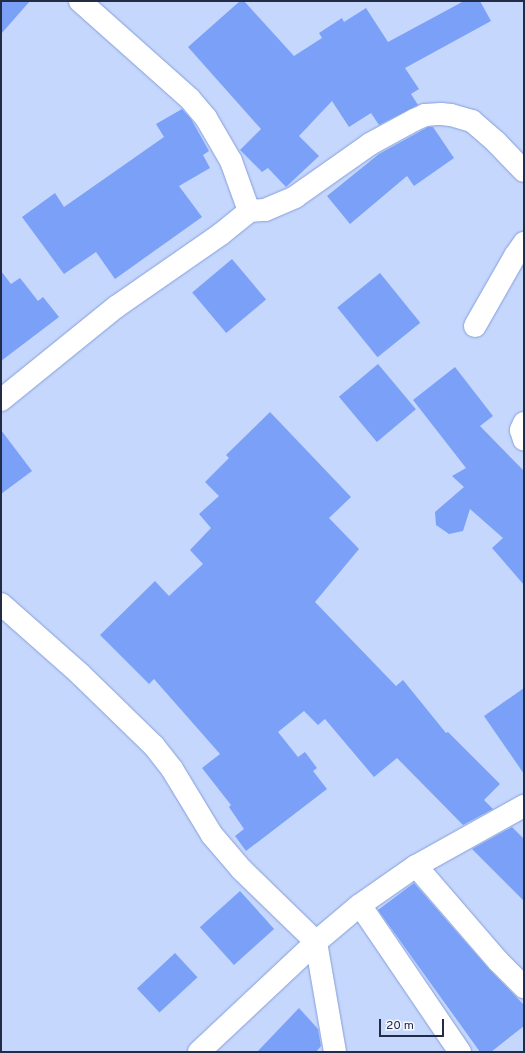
<!DOCTYPE html>
<html>
<head>
<meta charset="utf-8">
<style>
  body { margin:0 }
  #map { position:relative; width:525px; height:1053px; overflow:hidden; background:#c6d7fd; font-family:Overpass,sans-serif }
  div>[style] { position:absolute }
  .building>* { inset:0; background:#7aa0f8; transform-origin:0 0 }
  .roads { filter:drop-shadow(0 0 1px #859fda) drop-shadow(0 0 1px #859fda) }
  .minor>* { height:22px; margin:-11px; padding:0 11px; transform-origin:11px; border-radius:11px; background:#fff }
  span { translate:-50% -50%; white-space:nowrap; text-align:center; line-height:1.15; -webkit-text-stroke:3px #f5f8ff; paint-order:stroke }
  .frame { position:absolute; inset:0; border:2px solid #222c44; pointer-events:none }
  .scale { position:absolute; left:379px; top:1019px; width:65px; height:18px; box-sizing:border-box; border:2px solid #222c44; border-top:0; padding-left:5px; font-size:12px; line-height:14px; white-space:nowrap; color:#222c44; -webkit-text-stroke:3px #f5f8ff; paint-order:stroke }
</style>
</head>
<body>
<div id="map">
  <div class="building">
    <i style="clip-path:polygon(1px 1px,30px 1px,1px 34px)"></i>
    <i style="clip-path:polygon(240px 1px,244px 1px,294px 56px,322px 38px,319px 33px,342px 18px,344px 22px,366px 8px,388px 42px,464px 1px,480px 1px,491px 21px,405px 68px,419px 89px,411px 94px,418px 105px,379px 125px,371px 113px,349px 127px,332px 101px,299px 136px,319px 156px,286px 187px,268px 168px,262px 172px,240px 150px,261px 129px,188px 47px)"></i>
    <i style="clip-path:polygon(182px 109px,191px 119px,209px 151px,203px 155px,210px 168px,179px 186px,202px 217px,115px 279px,96px 252px,64px 274px,22px 217px,55px 193px,64px 207px,164px 137px,156px 124px)"></i>
    <i style="clip-path:polygon(428px 127px,433px 127px,454px 158px,414px 186px,407px 176px,350px 224px,327px 196px,379px 154px)"></i>
    <i style="left:232px;top:259px;width:53px;height:52px;rotate:50deg"></i>
    <i style="clip-path:polygon(1px 271px,11px 284px,20px 278px,38px 301px,43px 297px,59px 317px,1px 361px)"></i>
    <i style="left:380px;top:273px;width:64px;height:55px;rotate:51deg"></i>
    <i style="left:378px;top:364px;width:59px;height:51px;rotate:50deg"></i>
    <i style="clip-path:polygon(455px 367px,493px 416px,480px 426px,524px 471px,524px 585px,492px 548px,503px 538px,470px 509px,463px 531px,449px 534px,436px 525px,435px 512px,464px 487px,452px 476px,466px 468px,413px 400px)"></i>
    <i style="clip-path:polygon(270px 412px,351px 497px,329px 518px,359px 549px,315px 602px,396px 686px,403px 680px,446px 733px,448px 732px,500px 784px,484px 800px,493px 809px,463px 825px,397px 758px,374px 777px,325px 719px,318px 725px,304px 711px,278px 732px,298px 757px,305px 752px,317px 768px,313px 771px,327px 789px,246px 851px,235px 836px,244px 829px,229px 807px,231px 805px,202px 768px,220px 754px,154px 679px,149px 684px,100px 635px,155px 581px,169px 596px,203px 564px,190px 550px,211px 528px,199px 514px,219px 496px,205px 482px,229px 458px,226px 455px)"></i>
    <i style="clip-path:polygon(1px 430px,32px 471px,1px 494px)"></i>
    <i style="clip-path:polygon(524px 688px,524px 774px,484px 716px)"></i>
    <i style="clip-path:polygon(512px 827px,524px 839px,524px 901px,472px 849px)"></i>
    <i style="clip-path:polygon(414px 883px,489px 969px,524px 1005px,524px 1026px,491px 1052px,480px 1052px,378px 910px)"></i>
    <i style="left:240px;top:891px;width:51px;height:54px;rotate:48deg"></i>
    <i style="left:175px;top:953px;width:33px;height:52px;rotate:47deg"></i>
    <i style="clip-path:polygon(299px 1008px,318px 1029px,321px 1046px,316px 1052px,257px 1052px)"></i>
  </div>
  <div class="roads">
    <div class="minor">
      <i style="left:80px;top:1px;width:147px;rotate:41.7deg"></i>
      <i style="left:190px;top:99px;width:25px;rotate:50deg"></i>
      <i style="left:206px;top:118px;width:50px;rotate:59.8deg"></i>
      <i style="left:231px;top:161px;width:53px;rotate:70.2deg"></i>
      <i style="left:475px;top:326px;width:81px;rotate:-60.3deg"></i>
      <i style="left:515px;top:256px;width:16px;rotate:-55deg"></i>
      <i style="left:1px;top:400px;width:148px;rotate:-39deg"></i>
      <i style="left:116px;top:307px;width:128px;rotate:-34.8deg"></i>
      <i style="left:221px;top:234px;width:36px;rotate:-39deg"></i>
      <i style="left:249px;top:211px;width:16px;rotate:-4deg"></i>
      <i style="left:265px;top:210px;width:33px;rotate:-23deg"></i>
      <i style="left:295px;top:197px;width:92px;rotate:-35.2deg"></i>
      <i style="left:370px;top:144px;width:50px;rotate:-28.6deg"></i>
      <i style="left:414px;top:120px;width:12px;rotate:-24deg"></i>
      <i style="left:425px;top:115px;width:16px;rotate:-4deg"></i>
      <i style="left:441px;top:114px;width:10px;rotate:6deg"></i>
      <i style="left:451px;top:115px;width:22px;rotate:16deg"></i>
      <i style="left:472px;top:121px;width:32px;rotate:41deg"></i>
      <i style="left:496px;top:142px;width:40px;rotate:46deg"></i>
      <i style="left:524px;top:423px;width:8px;rotate:113deg"></i>
      <i style="left:521px;top:430px;width:10px;rotate:73deg"></i>
      <i style="left:1px;top:604px;width:106px;rotate:41.5deg"></i>
      <i style="left:80px;top:674px;width:103px;rotate:44.2deg"></i>
      <i style="left:154px;top:746px;width:29px;rotate:52deg"></i>
      <i style="left:172px;top:769px;width:77px;rotate:58.8deg"></i>
      <i style="left:212px;top:835px;width:45px;rotate:49.5deg"></i>
      <i style="left:241px;top:869px;width:105px;rotate:44.2deg"></i>
      <i style="left:316px;top:942px;width:112px;rotate:80.2deg"></i>
      <i style="left:416px;top:866px;width:125px;rotate:49.2deg"></i>
      <i style="left:498px;top:961px;width:37px;rotate:45deg"></i>
      <i style="left:360px;top:905px;width:178px;rotate:55.8deg"></i>
      <i style="left:199px;top:1052px;width:161px;rotate:-43.2deg"></i>
      <i style="left:316px;top:942px;width:57px;rotate:-40.1deg"></i>
      <i style="left:360px;top:905px;width:68px;rotate:-34.9deg"></i>
      <i style="left:416px;top:866px;width:124px;rotate:-29.1deg"></i>
    </div>
  </div>
  <div class="frame"></div>
  <div class="scale">20 m</div>
</div>
</body>
</html>
